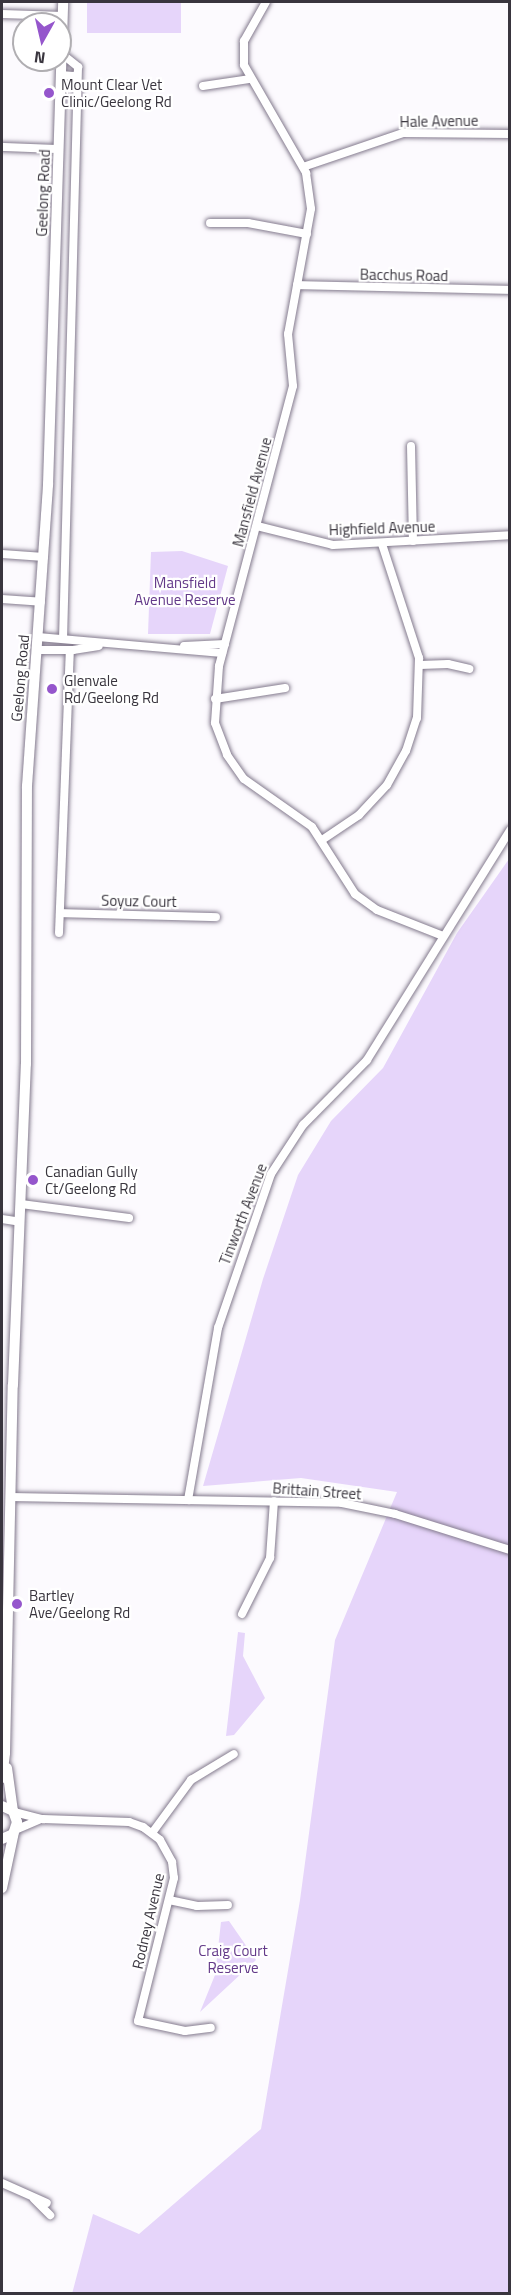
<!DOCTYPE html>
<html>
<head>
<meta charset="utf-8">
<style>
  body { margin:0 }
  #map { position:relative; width:511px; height:2295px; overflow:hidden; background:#fcfafe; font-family:"Titillium Web",sans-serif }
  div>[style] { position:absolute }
  .green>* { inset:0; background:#e6d5fa; transform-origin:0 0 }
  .roads { filter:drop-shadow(0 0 2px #847b8e) drop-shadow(0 0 2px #847b8e) }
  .minor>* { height:8px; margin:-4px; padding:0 4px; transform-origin:4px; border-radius:4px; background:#fff }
  .secondary>* { height:10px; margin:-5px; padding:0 5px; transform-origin:5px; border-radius:5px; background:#fff }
  .dots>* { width:16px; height:16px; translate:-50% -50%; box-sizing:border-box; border:3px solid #fff; border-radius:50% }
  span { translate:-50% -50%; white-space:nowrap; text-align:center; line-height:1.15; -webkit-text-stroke:4.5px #fff; paint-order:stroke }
  .poi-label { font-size:15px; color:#39353e }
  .left { translate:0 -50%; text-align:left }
  .street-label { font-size:15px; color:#39353e }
  .park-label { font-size:15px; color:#633989 }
  .frame { position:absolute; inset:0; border:3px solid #39353e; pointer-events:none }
  .north { position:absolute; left:12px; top:12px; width:60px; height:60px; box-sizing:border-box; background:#fff; border:2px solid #b0aeb2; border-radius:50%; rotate:188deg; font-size:16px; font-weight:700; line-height:24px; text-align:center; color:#39353e }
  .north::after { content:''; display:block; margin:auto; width:21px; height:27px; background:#9556cc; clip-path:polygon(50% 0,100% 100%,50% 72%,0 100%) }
</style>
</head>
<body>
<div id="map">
  <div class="green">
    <i style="left:87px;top:2px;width:94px;height:31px"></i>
    <i style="clip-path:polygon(182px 551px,228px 566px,210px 634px,148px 634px,151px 552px)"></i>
    <i style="clip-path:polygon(509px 859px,509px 2293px,72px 2294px,93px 2214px,139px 2234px,261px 2129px,300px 1900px,335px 1640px,397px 1492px,301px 1478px,203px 1486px,263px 1279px,298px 1175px,331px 1121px,383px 1068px,457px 933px)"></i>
    <i style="clip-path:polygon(238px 1632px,245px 1633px,243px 1656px,265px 1698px,234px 1735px,226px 1736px)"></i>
    <i style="clip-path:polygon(229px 1921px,256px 1960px,200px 2012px,215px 1975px,221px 1922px)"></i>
  </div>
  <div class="roads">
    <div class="minor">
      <i style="left:266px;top:2px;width:45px;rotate:119.4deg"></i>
      <i style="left:244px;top:41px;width:24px;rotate:90deg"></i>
      <i style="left:244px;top:65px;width:125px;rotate:60.1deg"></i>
      <i style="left:306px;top:173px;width:36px;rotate:82deg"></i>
      <i style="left:311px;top:209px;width:127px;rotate:100.4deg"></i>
      <i style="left:288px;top:334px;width:52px;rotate:84.5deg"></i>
      <i style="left:293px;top:386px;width:290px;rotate:104.8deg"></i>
      <i style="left:219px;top:666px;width:57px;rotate:94deg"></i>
      <i style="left:215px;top:723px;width:34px;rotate:69deg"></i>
      <i style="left:227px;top:755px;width:29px;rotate:55deg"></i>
      <i style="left:244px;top:779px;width:83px;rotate:35.2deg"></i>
      <i style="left:312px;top:827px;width:80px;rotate:57.3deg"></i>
      <i style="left:355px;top:894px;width:27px;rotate:36deg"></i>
      <i style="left:377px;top:910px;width:71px;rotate:21.5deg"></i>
      <i style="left:2px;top:14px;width:61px;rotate:1.9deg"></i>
      <i style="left:62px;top:54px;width:21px;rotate:39deg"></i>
      <i style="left:78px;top:67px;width:572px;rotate:91.5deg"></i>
      <i style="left:61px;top:75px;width:12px;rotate:5deg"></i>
      <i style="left:73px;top:76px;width:9px;rotate:63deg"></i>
      <i style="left:203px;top:86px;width:48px;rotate:-8.5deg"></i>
      <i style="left:2px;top:147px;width:57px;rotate:2deg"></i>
      <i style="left:303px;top:167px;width:106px;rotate:-18.8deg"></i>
      <i style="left:403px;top:133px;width:107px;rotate:0.5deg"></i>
      <i style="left:210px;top:223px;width:38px"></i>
      <i style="left:248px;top:223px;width:60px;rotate:10.6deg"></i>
      <i style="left:297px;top:285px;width:213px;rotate:1.3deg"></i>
      <i style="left:411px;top:446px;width:95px;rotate:88.8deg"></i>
      <i style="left:257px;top:526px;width:78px;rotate:14deg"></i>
      <i style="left:333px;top:545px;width:177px;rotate:-3.2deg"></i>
      <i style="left:2px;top:554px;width:42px;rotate:4.1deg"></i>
      <i style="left:2px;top:599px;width:39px;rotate:4deg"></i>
      <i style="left:38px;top:637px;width:185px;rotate:5deg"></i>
      <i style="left:184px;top:646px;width:41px;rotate:-2.8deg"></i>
      <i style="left:37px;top:650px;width:36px"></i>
      <i style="left:73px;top:650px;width:26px;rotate:-9deg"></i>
      <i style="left:420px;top:665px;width:28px;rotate:-2deg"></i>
      <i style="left:448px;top:664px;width:22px;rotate:13deg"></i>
      <i style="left:215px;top:699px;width:71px;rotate:-8.9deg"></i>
      <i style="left:322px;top:840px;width:45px;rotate:-34deg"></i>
      <i style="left:359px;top:815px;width:41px;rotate:-47deg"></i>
      <i style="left:387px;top:785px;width:39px;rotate:-61deg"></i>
      <i style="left:406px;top:751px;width:35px;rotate:-72deg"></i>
      <i style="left:417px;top:718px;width:60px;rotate:-88.1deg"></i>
      <i style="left:419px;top:658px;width:120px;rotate:-108deg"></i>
      <i style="left:60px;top:913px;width:156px;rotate:1.5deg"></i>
      <i style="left:59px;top:933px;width:282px;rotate:-87.8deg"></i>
      <i style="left:21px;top:1204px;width:109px;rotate:7.4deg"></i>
      <i style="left:2px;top:1219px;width:18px;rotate:9deg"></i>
      <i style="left:10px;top:1497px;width:332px;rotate:1deg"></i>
      <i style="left:342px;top:1503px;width:54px;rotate:11.7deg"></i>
      <i style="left:395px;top:1514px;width:121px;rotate:17.4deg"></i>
      <i style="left:188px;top:1500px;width:175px;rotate:-80.1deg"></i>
      <i style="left:218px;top:1328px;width:163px;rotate:-71deg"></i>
      <i style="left:271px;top:1174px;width:59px;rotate:-56.9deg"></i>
      <i style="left:303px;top:1125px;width:91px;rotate:-45.4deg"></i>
      <i style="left:367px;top:1060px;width:271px;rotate:-58.1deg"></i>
      <i style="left:242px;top:1614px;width:63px;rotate:-63.4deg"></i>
      <i style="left:270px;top:1558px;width:57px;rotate:-86deg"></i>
      <i style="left:14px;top:1812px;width:30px;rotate:14deg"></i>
      <i style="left:43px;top:1819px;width:86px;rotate:2deg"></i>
      <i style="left:129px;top:1822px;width:15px;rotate:20deg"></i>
      <i style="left:143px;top:1827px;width:21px;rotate:37deg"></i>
      <i style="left:160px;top:1840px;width:25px;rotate:61deg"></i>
      <i style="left:172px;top:1862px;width:16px;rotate:83deg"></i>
      <i style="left:174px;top:1878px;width:147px;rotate:104.1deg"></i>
      <i style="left:138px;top:2021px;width:48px;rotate:12deg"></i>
      <i style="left:185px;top:2031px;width:26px;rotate:-7deg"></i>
      <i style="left:15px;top:1830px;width:26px;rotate:-23deg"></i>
      <i style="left:152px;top:1833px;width:66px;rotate:-53.7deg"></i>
      <i style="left:191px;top:1780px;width:50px;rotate:-31.2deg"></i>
      <i style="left:169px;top:1900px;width:29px;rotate:12deg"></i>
      <i style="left:197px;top:1906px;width:31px;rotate:-2deg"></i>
      <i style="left:2px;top:2183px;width:49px;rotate:24deg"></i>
      <i style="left:34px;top:2199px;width:23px;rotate:45deg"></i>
    </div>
    <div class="secondary">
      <i style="left:7px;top:1768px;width:43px;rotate:82.1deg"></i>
      <i style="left:2px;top:1778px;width:25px;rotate:-83deg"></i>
      <i style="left:5px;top:1753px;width:368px;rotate:-88.8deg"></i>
      <i style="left:13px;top:1385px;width:321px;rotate:-87.7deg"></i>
      <i style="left:26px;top:1064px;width:278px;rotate:-89.8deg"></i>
      <i style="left:27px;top:786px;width:302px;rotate:-86deg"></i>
      <i style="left:48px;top:485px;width:483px;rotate:-88.2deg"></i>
      <i style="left:2px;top:1806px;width:12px;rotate:24deg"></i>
      <i style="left:13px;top:1811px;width:12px;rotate:70deg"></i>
      <i style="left:17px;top:1822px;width:13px;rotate:108deg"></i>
      <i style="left:13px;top:1834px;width:12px;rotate:156deg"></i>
      <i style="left:2px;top:1888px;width:57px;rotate:-77.9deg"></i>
    </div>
  </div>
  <div class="dots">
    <i style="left:49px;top:93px;background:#9556cc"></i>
    <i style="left:52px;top:689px;background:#9556cc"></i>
    <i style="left:33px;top:1180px;background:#9556cc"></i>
    <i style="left:17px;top:1604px;background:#9556cc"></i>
  </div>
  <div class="poi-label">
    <span class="left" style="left:61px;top:93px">Mount Clear Vet<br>Clinic/Geelong Rd</span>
    <span class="left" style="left:64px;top:689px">Glenvale<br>Rd/Geelong Rd</span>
    <span class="left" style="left:45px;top:1180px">Canadian Gully<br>Ct/Geelong Rd</span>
    <span class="left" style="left:29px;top:1604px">Bartley<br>Ave/Geelong Rd</span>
  </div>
  <div class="street-label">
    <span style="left:439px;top:121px;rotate:-1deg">Hale Avenue</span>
    <span style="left:43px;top:193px;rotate:-88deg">Geelong Road</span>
    <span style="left:404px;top:275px;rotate:1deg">Bacchus Road</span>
    <span style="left:252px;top:492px;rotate:-75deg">Mansfield Avenue</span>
    <span style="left:382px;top:528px;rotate:-2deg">Highfield Avenue</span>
    <span style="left:20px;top:678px;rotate:-85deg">Geelong Road</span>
    <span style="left:139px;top:901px;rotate:1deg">Soyuz Court</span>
    <span style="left:243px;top:1214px;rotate:-69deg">Tinworth Avenue</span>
    <span style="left:317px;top:1491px;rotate:4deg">Brittain Street</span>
    <span style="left:148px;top:1921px;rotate:-77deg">Rodney Avenue</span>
  </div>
  <div class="park-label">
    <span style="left:185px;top:591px">Mansfield<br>Avenue Reserve</span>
    <span style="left:233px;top:1959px">Craig Court<br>Reserve</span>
  </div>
  <div class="frame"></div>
  <div class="north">N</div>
</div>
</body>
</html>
